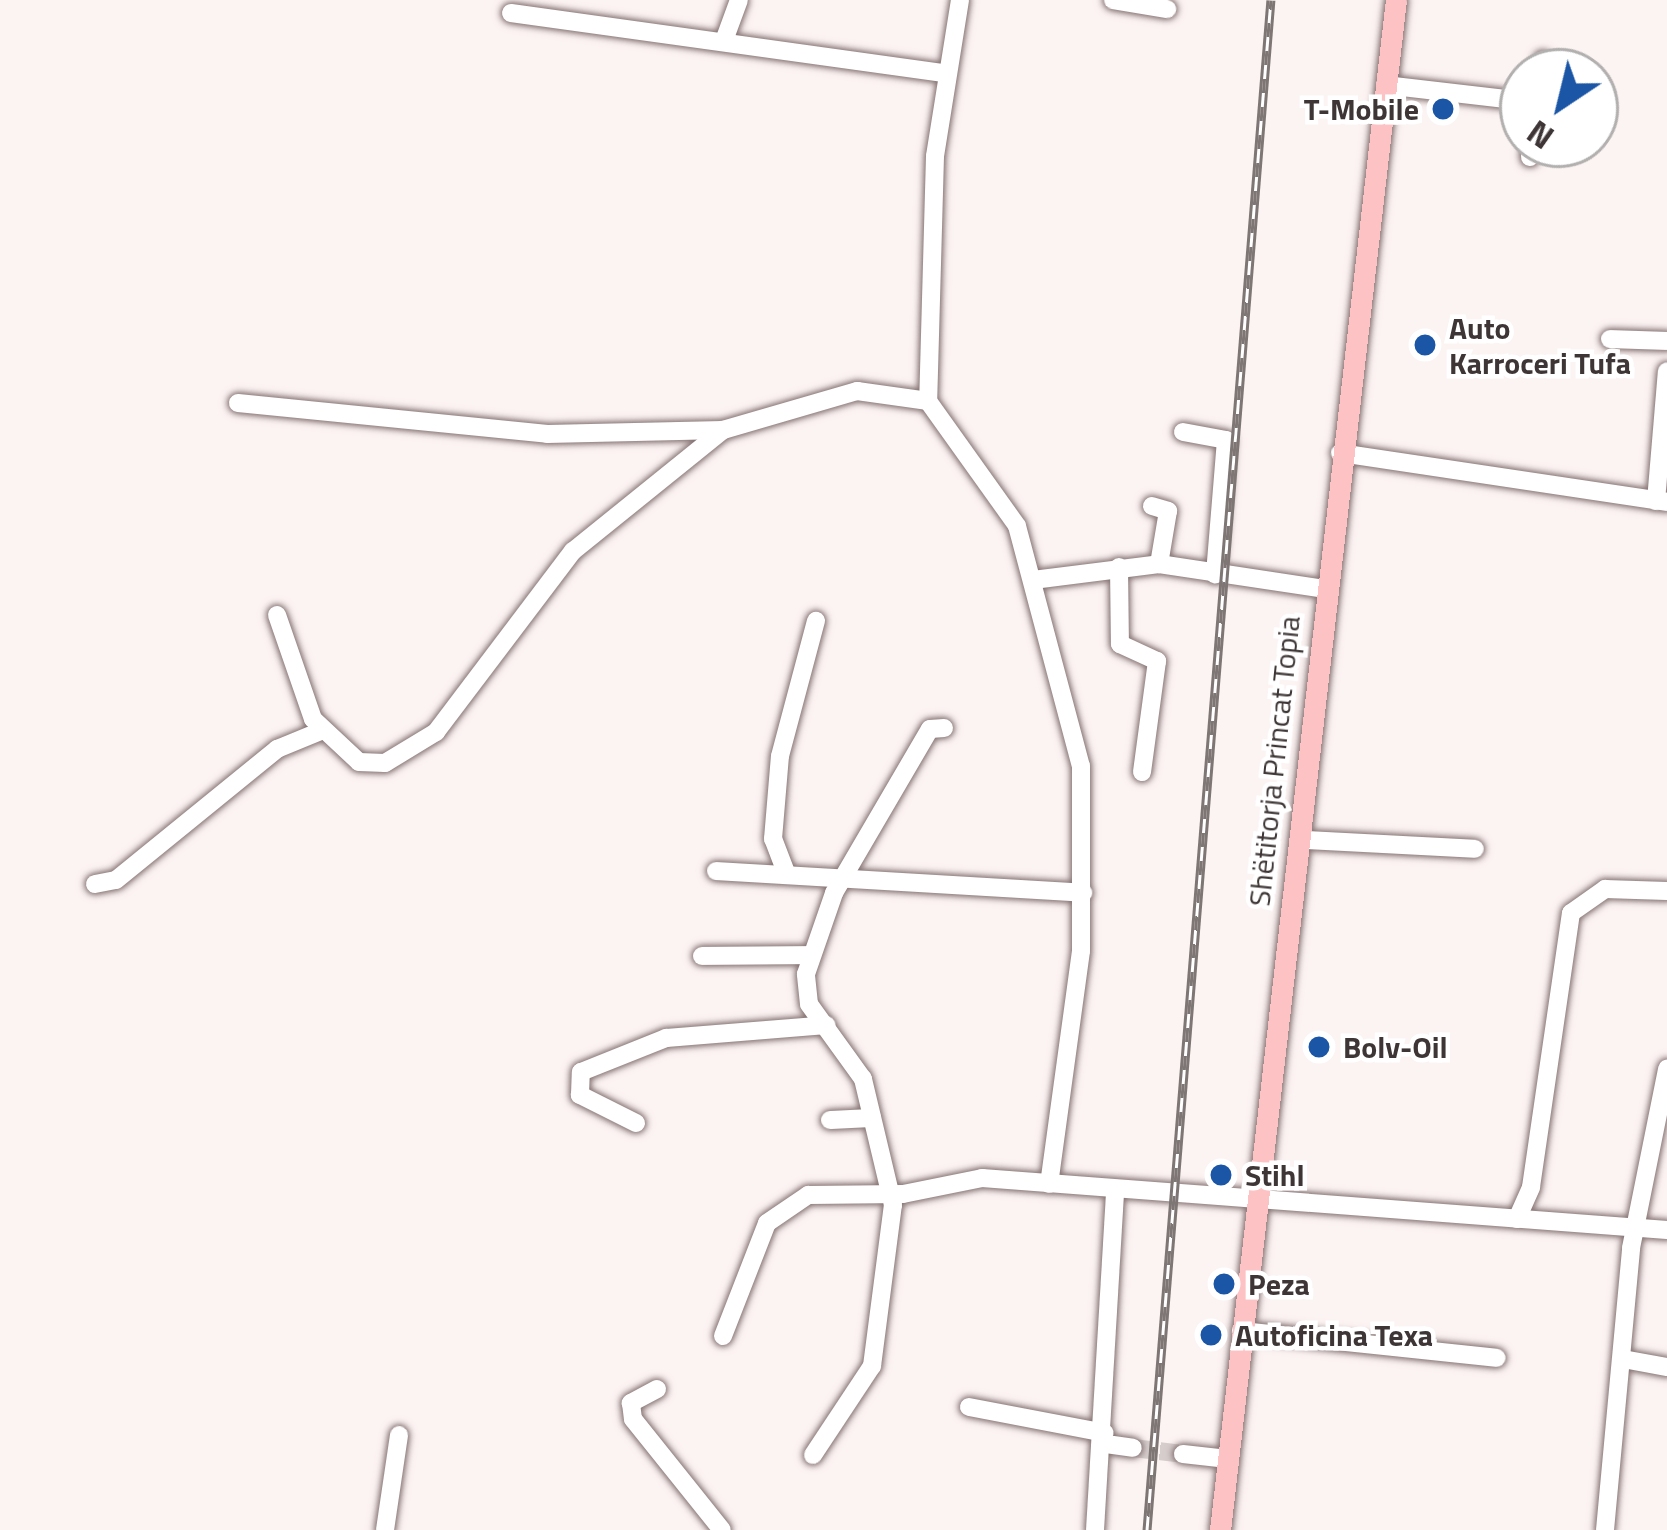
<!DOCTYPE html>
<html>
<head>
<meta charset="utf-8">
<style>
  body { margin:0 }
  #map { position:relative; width:1667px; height:1530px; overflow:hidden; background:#fcf3f3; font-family:"Titillium Web",sans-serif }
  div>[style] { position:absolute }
  .minor-tunnel>* { height:18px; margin-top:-9px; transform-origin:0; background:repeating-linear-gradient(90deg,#d6cdcd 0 18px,transparent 0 27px) }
  .roads { filter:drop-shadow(0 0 3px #867373) drop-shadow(0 0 3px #867373) }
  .minor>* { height:18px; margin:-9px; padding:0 9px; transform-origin:9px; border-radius:9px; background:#fff }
  .major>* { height:21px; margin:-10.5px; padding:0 10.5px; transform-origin:10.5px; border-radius:10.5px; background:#fdc2c3 }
  .rail>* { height:9px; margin-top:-4.5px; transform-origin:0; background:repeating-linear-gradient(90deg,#fff 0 14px,#7e7575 0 28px); box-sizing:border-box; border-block:3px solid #7e7575 }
  .dots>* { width:33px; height:33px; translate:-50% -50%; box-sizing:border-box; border:6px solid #fff; border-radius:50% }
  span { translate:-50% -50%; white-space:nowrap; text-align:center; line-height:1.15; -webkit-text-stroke:9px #fff; paint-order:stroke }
  .poi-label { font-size:30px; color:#3e3636; font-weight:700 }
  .right { translate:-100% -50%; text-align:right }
  .left { translate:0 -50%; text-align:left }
  .street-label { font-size:30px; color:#3e3636 }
  .north { position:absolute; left:1499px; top:48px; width:120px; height:120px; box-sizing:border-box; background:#fff; border:3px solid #b2afaf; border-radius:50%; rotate:215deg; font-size:33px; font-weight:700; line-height:48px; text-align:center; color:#3e3636 }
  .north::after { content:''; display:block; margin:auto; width:42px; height:54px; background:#1a55a6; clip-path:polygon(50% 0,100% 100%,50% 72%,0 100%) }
</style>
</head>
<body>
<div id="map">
  <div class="minor-tunnel">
    <i style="left:1133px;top:1448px;width:50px;rotate:6.8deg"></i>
  </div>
  <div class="roads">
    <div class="minor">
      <i style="left:960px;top:0;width:158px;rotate:99.1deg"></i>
      <i style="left:935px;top:156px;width:245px;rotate:91.6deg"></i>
      <i style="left:928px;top:401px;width:153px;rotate:54.5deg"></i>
      <i style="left:1017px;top:526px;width:248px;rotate:75.1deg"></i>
      <i style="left:1081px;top:766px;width:185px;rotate:90deg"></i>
      <i style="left:1081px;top:951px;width:235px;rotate:97.8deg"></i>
      <i style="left:1113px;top:0;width:55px;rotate:9.5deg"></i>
      <i style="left:511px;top:13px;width:437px;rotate:7.9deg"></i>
      <i style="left:725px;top:38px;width:40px;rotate:-69.8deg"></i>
      <i style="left:1541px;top:72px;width:12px;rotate:-81deg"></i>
      <i style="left:1385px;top:85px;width:139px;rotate:6.6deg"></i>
      <i style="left:1530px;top:157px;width:13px;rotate:-86deg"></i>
      <i style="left:1610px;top:339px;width:57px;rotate:2deg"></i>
      <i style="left:238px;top:403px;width:311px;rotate:5.7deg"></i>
      <i style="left:547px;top:434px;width:176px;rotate:-1.3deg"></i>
      <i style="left:1183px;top:432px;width:44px;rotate:10.5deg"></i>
      <i style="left:1226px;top:440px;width:135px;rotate:94.7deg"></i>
      <i style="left:1340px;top:453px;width:331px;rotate:8.5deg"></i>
      <i style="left:1656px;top:501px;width:130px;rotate:-85.2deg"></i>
      <i style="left:1152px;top:506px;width:17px;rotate:17deg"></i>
      <i style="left:1168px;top:511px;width:54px;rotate:99.6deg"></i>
      <i style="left:1119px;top:567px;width:77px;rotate:89.3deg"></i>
      <i style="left:1120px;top:644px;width:41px;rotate:24.7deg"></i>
      <i style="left:1157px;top:661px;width:112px;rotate:97.7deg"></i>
      <i style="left:1033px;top:580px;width:127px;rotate:-7.2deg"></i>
      <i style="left:1159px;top:564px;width:167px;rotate:8.6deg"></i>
      <i style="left:277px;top:615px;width:110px;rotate:70.9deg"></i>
      <i style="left:313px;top:719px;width:63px;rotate:43.1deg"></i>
      <i style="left:359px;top:762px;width:26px;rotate:2deg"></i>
      <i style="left:385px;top:763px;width:60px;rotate:-31.3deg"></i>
      <i style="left:436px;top:732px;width:227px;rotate:-52.9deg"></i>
      <i style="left:573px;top:551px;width:193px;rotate:-38.9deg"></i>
      <i style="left:723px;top:430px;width:140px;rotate:-16.2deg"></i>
      <i style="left:857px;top:391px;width:72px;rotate:8deg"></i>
      <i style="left:1306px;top:840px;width:169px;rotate:3deg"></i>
      <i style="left:716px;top:871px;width:368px;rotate:3.4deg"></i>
      <i style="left:787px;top:875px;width:39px;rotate:-111deg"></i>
      <i style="left:773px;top:839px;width:83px;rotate:-85.2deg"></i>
      <i style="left:780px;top:756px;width:140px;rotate:-75.1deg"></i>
      <i style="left:95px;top:884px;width:21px;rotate:-11deg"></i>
      <i style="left:116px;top:880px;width:208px;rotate:-39.1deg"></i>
      <i style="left:277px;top:749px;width:50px;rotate:-22.4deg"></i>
      <i style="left:702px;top:956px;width:109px;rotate:-0.5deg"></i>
      <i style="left:830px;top:1120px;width:42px;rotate:-2.7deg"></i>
      <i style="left:636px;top:1123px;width:63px;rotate:-153.4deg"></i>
      <i style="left:580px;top:1095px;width:23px;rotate:-88deg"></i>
      <i style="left:581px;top:1072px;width:92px;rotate:-21.8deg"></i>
      <i style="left:666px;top:1038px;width:161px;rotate:-4.6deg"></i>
      <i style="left:1517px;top:1219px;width:35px;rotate:-66deg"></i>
      <i style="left:1531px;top:1187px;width:277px;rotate:-81.7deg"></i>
      <i style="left:1571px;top:913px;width:42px;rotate:-35.2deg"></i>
      <i style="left:1605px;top:889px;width:62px;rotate:1.8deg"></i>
      <i style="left:1241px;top:1331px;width:257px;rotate:6deg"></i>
      <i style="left:723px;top:1336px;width:121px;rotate:-68.7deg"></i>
      <i style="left:767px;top:1223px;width:50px;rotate:-34.3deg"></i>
      <i style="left:808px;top:1195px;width:95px;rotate:-0.6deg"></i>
      <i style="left:903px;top:1194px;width:81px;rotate:-11.4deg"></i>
      <i style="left:982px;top:1178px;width:687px;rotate:4.34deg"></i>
      <i style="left:1623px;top:1359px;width:45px;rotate:10.3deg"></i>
      <i style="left:657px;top:1389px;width:30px;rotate:152deg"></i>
      <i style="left:631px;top:1403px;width:16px;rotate:83deg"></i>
      <i style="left:633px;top:1419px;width:142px;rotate:51.3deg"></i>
      <i style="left:969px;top:1407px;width:138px;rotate:10.8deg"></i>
      <i style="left:1106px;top:1444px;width:27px;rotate:8deg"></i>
      <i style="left:1183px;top:1454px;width:45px;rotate:6.3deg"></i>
      <i style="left:813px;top:1455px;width:107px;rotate:-56.5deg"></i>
      <i style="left:872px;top:1366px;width:162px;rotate:-82.6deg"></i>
      <i style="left:893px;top:1205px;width:130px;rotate:-103.4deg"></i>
      <i style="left:863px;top:1079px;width:92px;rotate:-125.8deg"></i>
      <i style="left:809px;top:1004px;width:30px;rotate:-96deg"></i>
      <i style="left:806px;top:974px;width:86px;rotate:-70.9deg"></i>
      <i style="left:834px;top:893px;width:190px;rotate:-59.7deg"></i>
      <i style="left:930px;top:729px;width:14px;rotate:-4deg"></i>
      <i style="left:385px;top:1530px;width:96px;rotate:-81.6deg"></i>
      <i style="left:1095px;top:1530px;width:337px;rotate:-86.6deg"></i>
      <i style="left:1605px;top:1530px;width:283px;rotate:-84.7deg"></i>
      <i style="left:1631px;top:1248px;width:183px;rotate:-78.6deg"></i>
    </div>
    <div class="major">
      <i style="left:1220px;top:1530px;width:1540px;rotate:-83.44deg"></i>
    </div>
  </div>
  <div class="rail">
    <i style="left:1147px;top:1530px;width:1535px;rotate:-85.37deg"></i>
  </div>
  <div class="dots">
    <i style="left:1443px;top:109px;background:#1a55a6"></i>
    <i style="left:1425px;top:345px;background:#1a55a6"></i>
    <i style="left:1319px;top:1047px;background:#1a55a6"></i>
    <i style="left:1221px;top:1175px;background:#1a55a6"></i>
    <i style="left:1224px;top:1284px;background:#1a55a6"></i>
    <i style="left:1211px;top:1335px;background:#1a55a6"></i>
  </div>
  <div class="poi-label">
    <span class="right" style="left:1419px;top:109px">T-Mobile</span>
    <span class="left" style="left:1449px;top:345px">Auto<br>Karroceri Tufa</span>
    <span class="left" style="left:1343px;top:1047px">Bolv-Oil</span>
    <span class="left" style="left:1245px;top:1175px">Stihl</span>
    <span class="left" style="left:1248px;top:1284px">Peza</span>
    <span class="left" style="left:1235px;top:1335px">Autoficina Texa</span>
  </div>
  <div class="street-label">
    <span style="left:1274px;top:761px;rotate:-84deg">Shëtitorja Princat Topia</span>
  </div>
  <div class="north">N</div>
</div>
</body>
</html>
